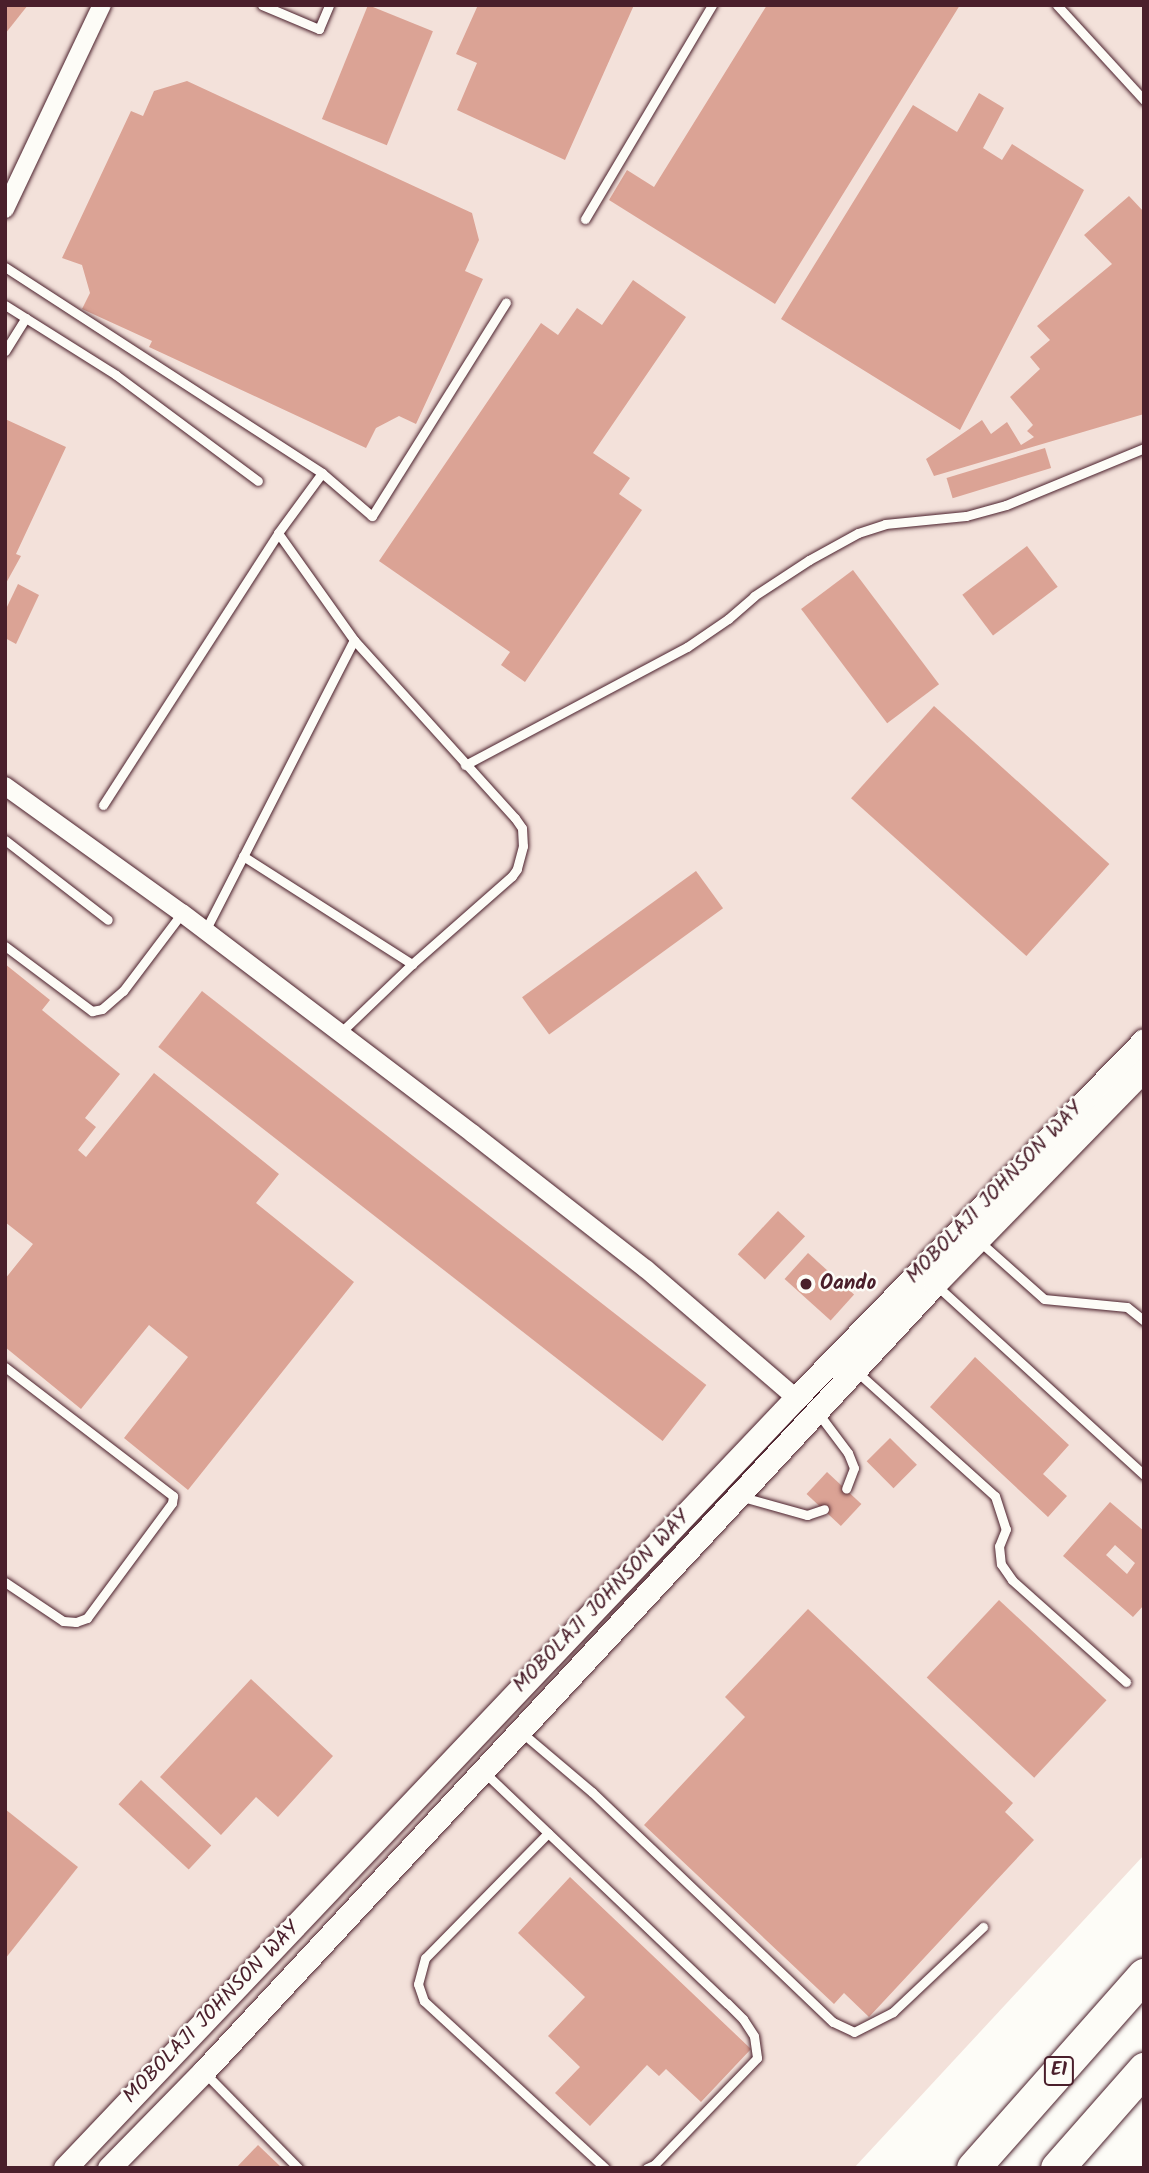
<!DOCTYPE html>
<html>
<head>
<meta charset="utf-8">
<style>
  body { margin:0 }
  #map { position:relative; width:1149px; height:2173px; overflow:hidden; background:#fdfcf7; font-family:Kalam,sans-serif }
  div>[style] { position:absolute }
  .built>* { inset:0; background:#f3e1da }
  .building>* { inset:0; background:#dba395; transform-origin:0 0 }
  .roads { filter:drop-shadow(0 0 2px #4a1f2b) drop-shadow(0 0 2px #4a1f2b) }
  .service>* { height:9px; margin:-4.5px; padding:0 4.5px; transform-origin:4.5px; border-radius:4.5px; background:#fdfcf7 }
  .minor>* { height:18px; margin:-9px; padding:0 9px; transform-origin:9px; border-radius:9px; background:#fdfcf7 }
  .tertiary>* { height:23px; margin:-11.5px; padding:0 11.5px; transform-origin:11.5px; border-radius:11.5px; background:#fdfcf7 }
  .motorway>* { height:33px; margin:-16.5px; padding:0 16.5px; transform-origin:16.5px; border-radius:16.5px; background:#fdfcf7 }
  .dots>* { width:19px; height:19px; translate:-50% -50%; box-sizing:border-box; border:4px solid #fdfcf7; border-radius:50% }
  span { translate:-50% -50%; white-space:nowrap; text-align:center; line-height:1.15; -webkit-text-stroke:5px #fdfcf7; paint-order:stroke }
  .shield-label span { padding:2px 5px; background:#fdfcf7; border:2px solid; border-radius:5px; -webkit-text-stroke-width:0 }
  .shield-label { font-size:19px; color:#4a1f2b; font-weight:700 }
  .street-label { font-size:21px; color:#4a1f2b }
  .poi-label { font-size:21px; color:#4a1f2b; font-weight:700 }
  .left { translate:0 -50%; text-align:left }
  .frame { position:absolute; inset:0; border:7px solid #4a1f2b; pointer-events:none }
</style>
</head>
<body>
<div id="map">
  <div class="built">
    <i style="clip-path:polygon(5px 5px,1144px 5px,1144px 1855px,854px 2168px,5px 2168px)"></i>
  </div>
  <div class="building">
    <i style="clip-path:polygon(5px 5px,28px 5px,5px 34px)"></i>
    <i style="left:368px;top:5px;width:70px;height:123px;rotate:22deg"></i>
    <i style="clip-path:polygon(478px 5px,634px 5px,565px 160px,457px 110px,477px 63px,456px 54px)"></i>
    <i style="clip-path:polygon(767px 5px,960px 5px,775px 304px,609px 200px,627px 170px,654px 187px)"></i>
    <i style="clip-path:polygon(187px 81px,472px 213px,479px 240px,465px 271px,483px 279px,416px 424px,399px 416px,376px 428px,366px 448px,149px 347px,152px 341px,82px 309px,90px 293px,82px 265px,62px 258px,131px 111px,143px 116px,154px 91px)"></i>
    <i style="clip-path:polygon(979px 93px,1004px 108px,983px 148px,1002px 160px,1012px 144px,1084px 190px,960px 430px,781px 319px,913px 105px,957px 132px)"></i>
    <i style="clip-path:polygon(1129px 196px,1144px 212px,1144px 414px,934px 476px,926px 459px,982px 420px,991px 434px,1007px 422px,1021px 445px,1034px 437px,1027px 431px,1033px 425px,1010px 397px,1040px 369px,1030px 357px,1050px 340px,1037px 326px,1112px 264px,1084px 235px)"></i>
    <i style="clip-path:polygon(633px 280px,686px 317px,593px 453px,630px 478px,619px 494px,642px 510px,525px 682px,501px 665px,510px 652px,379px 561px,541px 323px,558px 335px,577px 308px,602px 325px)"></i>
    <i style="clip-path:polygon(5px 419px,66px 447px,16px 554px,21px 556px,5px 585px)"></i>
    <i style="left:1045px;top:448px;width:21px;height:103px;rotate:73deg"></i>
    <i style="left:1027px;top:546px;width:51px;height:81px;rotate:53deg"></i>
    <i style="left:853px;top:570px;width:143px;height:65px;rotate:53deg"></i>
    <i style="clip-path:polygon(18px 584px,39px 595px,16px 644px,5px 638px,5px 611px)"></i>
    <i style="left:934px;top:706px;width:236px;height:124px;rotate:42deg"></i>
    <i style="left:696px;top:871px;width:46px;height:215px;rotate:54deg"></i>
    <i style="clip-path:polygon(5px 964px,50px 1000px,42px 1010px,120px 1074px,85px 1118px,96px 1127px,78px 1150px,86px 1157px,154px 1073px,279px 1174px,256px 1203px,354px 1282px,188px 1490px,124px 1438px,188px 1357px,149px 1325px,81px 1409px,5px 1347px,5px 1279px,33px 1244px,5px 1222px)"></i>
    <i style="left:202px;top:991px;width:640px;height:71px;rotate:38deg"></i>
    <i style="left:778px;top:1211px;width:37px;height:59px;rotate:43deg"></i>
    <i style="left:808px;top:1253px;width:62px;height:35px;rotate:42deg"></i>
    <i style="clip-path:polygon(975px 1357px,1069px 1445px,1043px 1474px,1067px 1496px,1048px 1517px,930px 1407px)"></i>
    <i style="left:890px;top:1438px;width:38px;height:33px;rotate:45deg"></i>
    <i style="left:827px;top:1472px;width:47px;height:30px;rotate:43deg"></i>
    <i style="clip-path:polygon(evenodd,1110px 1502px,1144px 1531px,1144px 1605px,1133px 1617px,1063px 1556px,1110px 1502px,1115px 1545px,1135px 1563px,1127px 1574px,1106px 1555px,1115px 1545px)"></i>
    <i style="left:999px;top:1600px;width:147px;height:106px;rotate:43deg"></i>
    <i style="clip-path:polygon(808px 1609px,1013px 1803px,1005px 1812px,1034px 1840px,869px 2017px,844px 1993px,834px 2004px,644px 1825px,745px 1717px,725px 1697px)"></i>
    <i style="clip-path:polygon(251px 1679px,333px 1756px,278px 1817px,256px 1797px,221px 1835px,160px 1777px)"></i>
    <i style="left:141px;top:1780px;width:96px;height:33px;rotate:43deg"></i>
    <i style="clip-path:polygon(5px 1809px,78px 1867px,5px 1959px)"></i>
    <i style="clip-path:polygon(570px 1877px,751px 2049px,701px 2102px,666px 2069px,659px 2076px,647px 2065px,590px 2126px,555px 2093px,580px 2067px,548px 2036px,585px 1997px,518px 1933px)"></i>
    <i style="clip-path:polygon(258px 2145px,282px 2168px,236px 2168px)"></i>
  </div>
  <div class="roads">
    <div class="service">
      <i style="left:262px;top:5px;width:62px;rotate:22.8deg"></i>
      <i style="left:319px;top:29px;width:26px;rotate:-67deg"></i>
      <i style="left:1057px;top:5px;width:129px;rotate:47.5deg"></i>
      <i style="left:585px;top:219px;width:249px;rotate:-59.3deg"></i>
      <i style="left:5px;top:267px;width:378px;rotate:33deg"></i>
      <i style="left:322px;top:473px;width:74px;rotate:126.3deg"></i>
      <i style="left:278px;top:533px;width:131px;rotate:54.6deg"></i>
      <i style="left:5px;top:305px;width:131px;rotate:32.2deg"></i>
      <i style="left:116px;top:375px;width:177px;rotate:36.7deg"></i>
      <i style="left:5px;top:351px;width:39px;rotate:-58deg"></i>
      <i style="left:322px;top:473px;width:66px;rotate:40.7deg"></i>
      <i style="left:372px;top:516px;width:252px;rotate:-57.9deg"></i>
      <i style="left:465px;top:765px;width:251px;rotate:-28deg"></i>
      <i style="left:687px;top:647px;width:50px;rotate:-34.3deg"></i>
      <i style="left:728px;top:619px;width:35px;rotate:-41deg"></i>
      <i style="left:754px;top:596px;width:66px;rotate:-33.2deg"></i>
      <i style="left:809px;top:560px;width:56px;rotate:-28.9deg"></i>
      <i style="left:858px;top:533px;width:28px;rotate:-18deg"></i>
      <i style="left:885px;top:524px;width:81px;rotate:-5.6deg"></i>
      <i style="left:966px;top:516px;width:41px;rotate:-15.4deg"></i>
      <i style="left:1006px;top:505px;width:149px;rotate:-22.4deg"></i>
      <i style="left:103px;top:805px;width:323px;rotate:-57.2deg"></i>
      <i style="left:5px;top:840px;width:130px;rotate:37.8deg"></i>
      <i style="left:243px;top:856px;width:201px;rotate:32.6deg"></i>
      <i style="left:205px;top:931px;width:327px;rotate:-62.9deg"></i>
      <i style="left:354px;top:640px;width:240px;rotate:47.9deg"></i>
      <i style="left:515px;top:818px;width:12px;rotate:55deg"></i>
      <i style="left:522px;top:828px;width:18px;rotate:87deg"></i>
      <i style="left:523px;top:846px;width:24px;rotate:105deg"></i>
      <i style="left:517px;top:869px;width:9px;rotate:126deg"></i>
      <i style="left:512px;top:876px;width:133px;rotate:138.7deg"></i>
      <i style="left:412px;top:964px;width:100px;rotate:136.2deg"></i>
      <i style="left:5px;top:946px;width:109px;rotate:36.8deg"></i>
      <i style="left:92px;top:1011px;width:10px;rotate:-11deg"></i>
      <i style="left:102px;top:1009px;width:28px;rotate:-41deg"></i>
      <i style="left:123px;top:991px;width:98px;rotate:-52.9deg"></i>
      <i style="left:979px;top:1241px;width:87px;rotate:41.7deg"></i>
      <i style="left:1044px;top:1299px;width:83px;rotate:5.5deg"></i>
      <i style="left:1127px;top:1307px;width:22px;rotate:39deg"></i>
      <i style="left:936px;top:1285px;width:282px;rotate:42.4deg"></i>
      <i style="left:5px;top:1367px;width:212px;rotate:37.5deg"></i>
      <i style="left:173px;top:1496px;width:7px;rotate:98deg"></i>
      <i style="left:172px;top:1503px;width:143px;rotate:126.5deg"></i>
      <i style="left:87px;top:1618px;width:12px;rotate:160deg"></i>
      <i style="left:76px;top:1622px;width:13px;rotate:-176deg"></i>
      <i style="left:63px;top:1621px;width:70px;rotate:-146.1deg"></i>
      <i style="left:856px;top:1371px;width:187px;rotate:42deg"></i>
      <i style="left:995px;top:1496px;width:35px;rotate:72deg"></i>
      <i style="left:1006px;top:1529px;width:18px;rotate:112deg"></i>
      <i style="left:999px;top:1546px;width:18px;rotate:84deg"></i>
      <i style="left:1001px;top:1564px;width:19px;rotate:55deg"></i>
      <i style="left:1012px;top:1580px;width:153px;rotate:41.8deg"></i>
      <i style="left:818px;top:1413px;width:50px;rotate:53.1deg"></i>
      <i style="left:848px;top:1453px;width:16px;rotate:68deg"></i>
      <i style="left:854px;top:1468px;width:22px;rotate:111deg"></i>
      <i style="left:739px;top:1496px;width:71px;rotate:15.6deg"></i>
      <i style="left:807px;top:1515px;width:18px;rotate:-19deg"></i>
      <i style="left:520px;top:1731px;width:94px;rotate:40.3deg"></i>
      <i style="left:592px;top:1792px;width:333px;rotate:43.7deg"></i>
      <i style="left:833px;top:2022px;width:23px;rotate:25deg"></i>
      <i style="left:854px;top:2032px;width:44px;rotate:-27.1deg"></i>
      <i style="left:893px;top:2012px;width:124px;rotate:-43.4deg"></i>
      <i style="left:483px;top:1771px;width:337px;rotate:43.6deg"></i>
      <i style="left:727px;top:2003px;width:23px;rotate:45deg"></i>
      <i style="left:743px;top:2019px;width:20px;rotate:57deg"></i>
      <i style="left:754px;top:2036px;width:22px;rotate:82deg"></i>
      <i style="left:757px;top:2058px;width:149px;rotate:133.9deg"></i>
      <i style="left:654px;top:2165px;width:8px;rotate:157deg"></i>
      <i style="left:548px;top:1833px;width:175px;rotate:134.5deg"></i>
      <i style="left:425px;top:1958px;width:27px;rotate:105deg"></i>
      <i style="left:418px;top:1984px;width:18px;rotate:71deg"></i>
      <i style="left:424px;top:2001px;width:246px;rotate:42.7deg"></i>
      <i style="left:205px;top:2073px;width:133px;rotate:45.6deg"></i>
    </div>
    <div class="minor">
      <i style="left:5px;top:209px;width:226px;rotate:-64.6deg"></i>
      <i style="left:5px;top:786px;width:218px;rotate:35.7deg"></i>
      <i style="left:182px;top:913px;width:365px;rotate:37.2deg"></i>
      <i style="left:473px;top:1134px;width:219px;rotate:38deg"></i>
      <i style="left:646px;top:1269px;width:198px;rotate:40.7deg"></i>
    </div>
    <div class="tertiary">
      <i style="left:65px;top:2168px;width:1062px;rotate:-46.49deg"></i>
      <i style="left:796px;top:1398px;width:499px;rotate:-45.8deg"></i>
      <i style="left:109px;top:2168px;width:136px;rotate:-45.6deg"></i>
      <i style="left:204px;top:2071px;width:1074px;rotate:-47.11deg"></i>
      <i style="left:935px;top:1284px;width:299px;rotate:-45.7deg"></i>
    </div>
    <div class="motorway">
      <i style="left:973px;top:2168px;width:258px;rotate:-48.5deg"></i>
      <i style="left:1057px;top:2168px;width:132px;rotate:-48.7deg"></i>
    </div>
  </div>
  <div class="dots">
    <i style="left:806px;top:1284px;background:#4a1f2b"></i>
  </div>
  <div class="shield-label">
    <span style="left:1059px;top:2071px">E1</span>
  </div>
  <div class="street-label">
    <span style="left:995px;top:1193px;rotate:-46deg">MOBOLAJI JOHNSON WAY</span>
    <span style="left:602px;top:1602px;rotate:-46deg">MOBOLAJI JOHNSON WAY</span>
    <span style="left:212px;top:2013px;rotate:-46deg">MOBOLAJI JOHNSON WAY</span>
  </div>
  <div class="poi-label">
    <span class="left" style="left:820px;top:1284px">Oando</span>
  </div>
  <div class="frame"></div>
</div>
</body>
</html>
